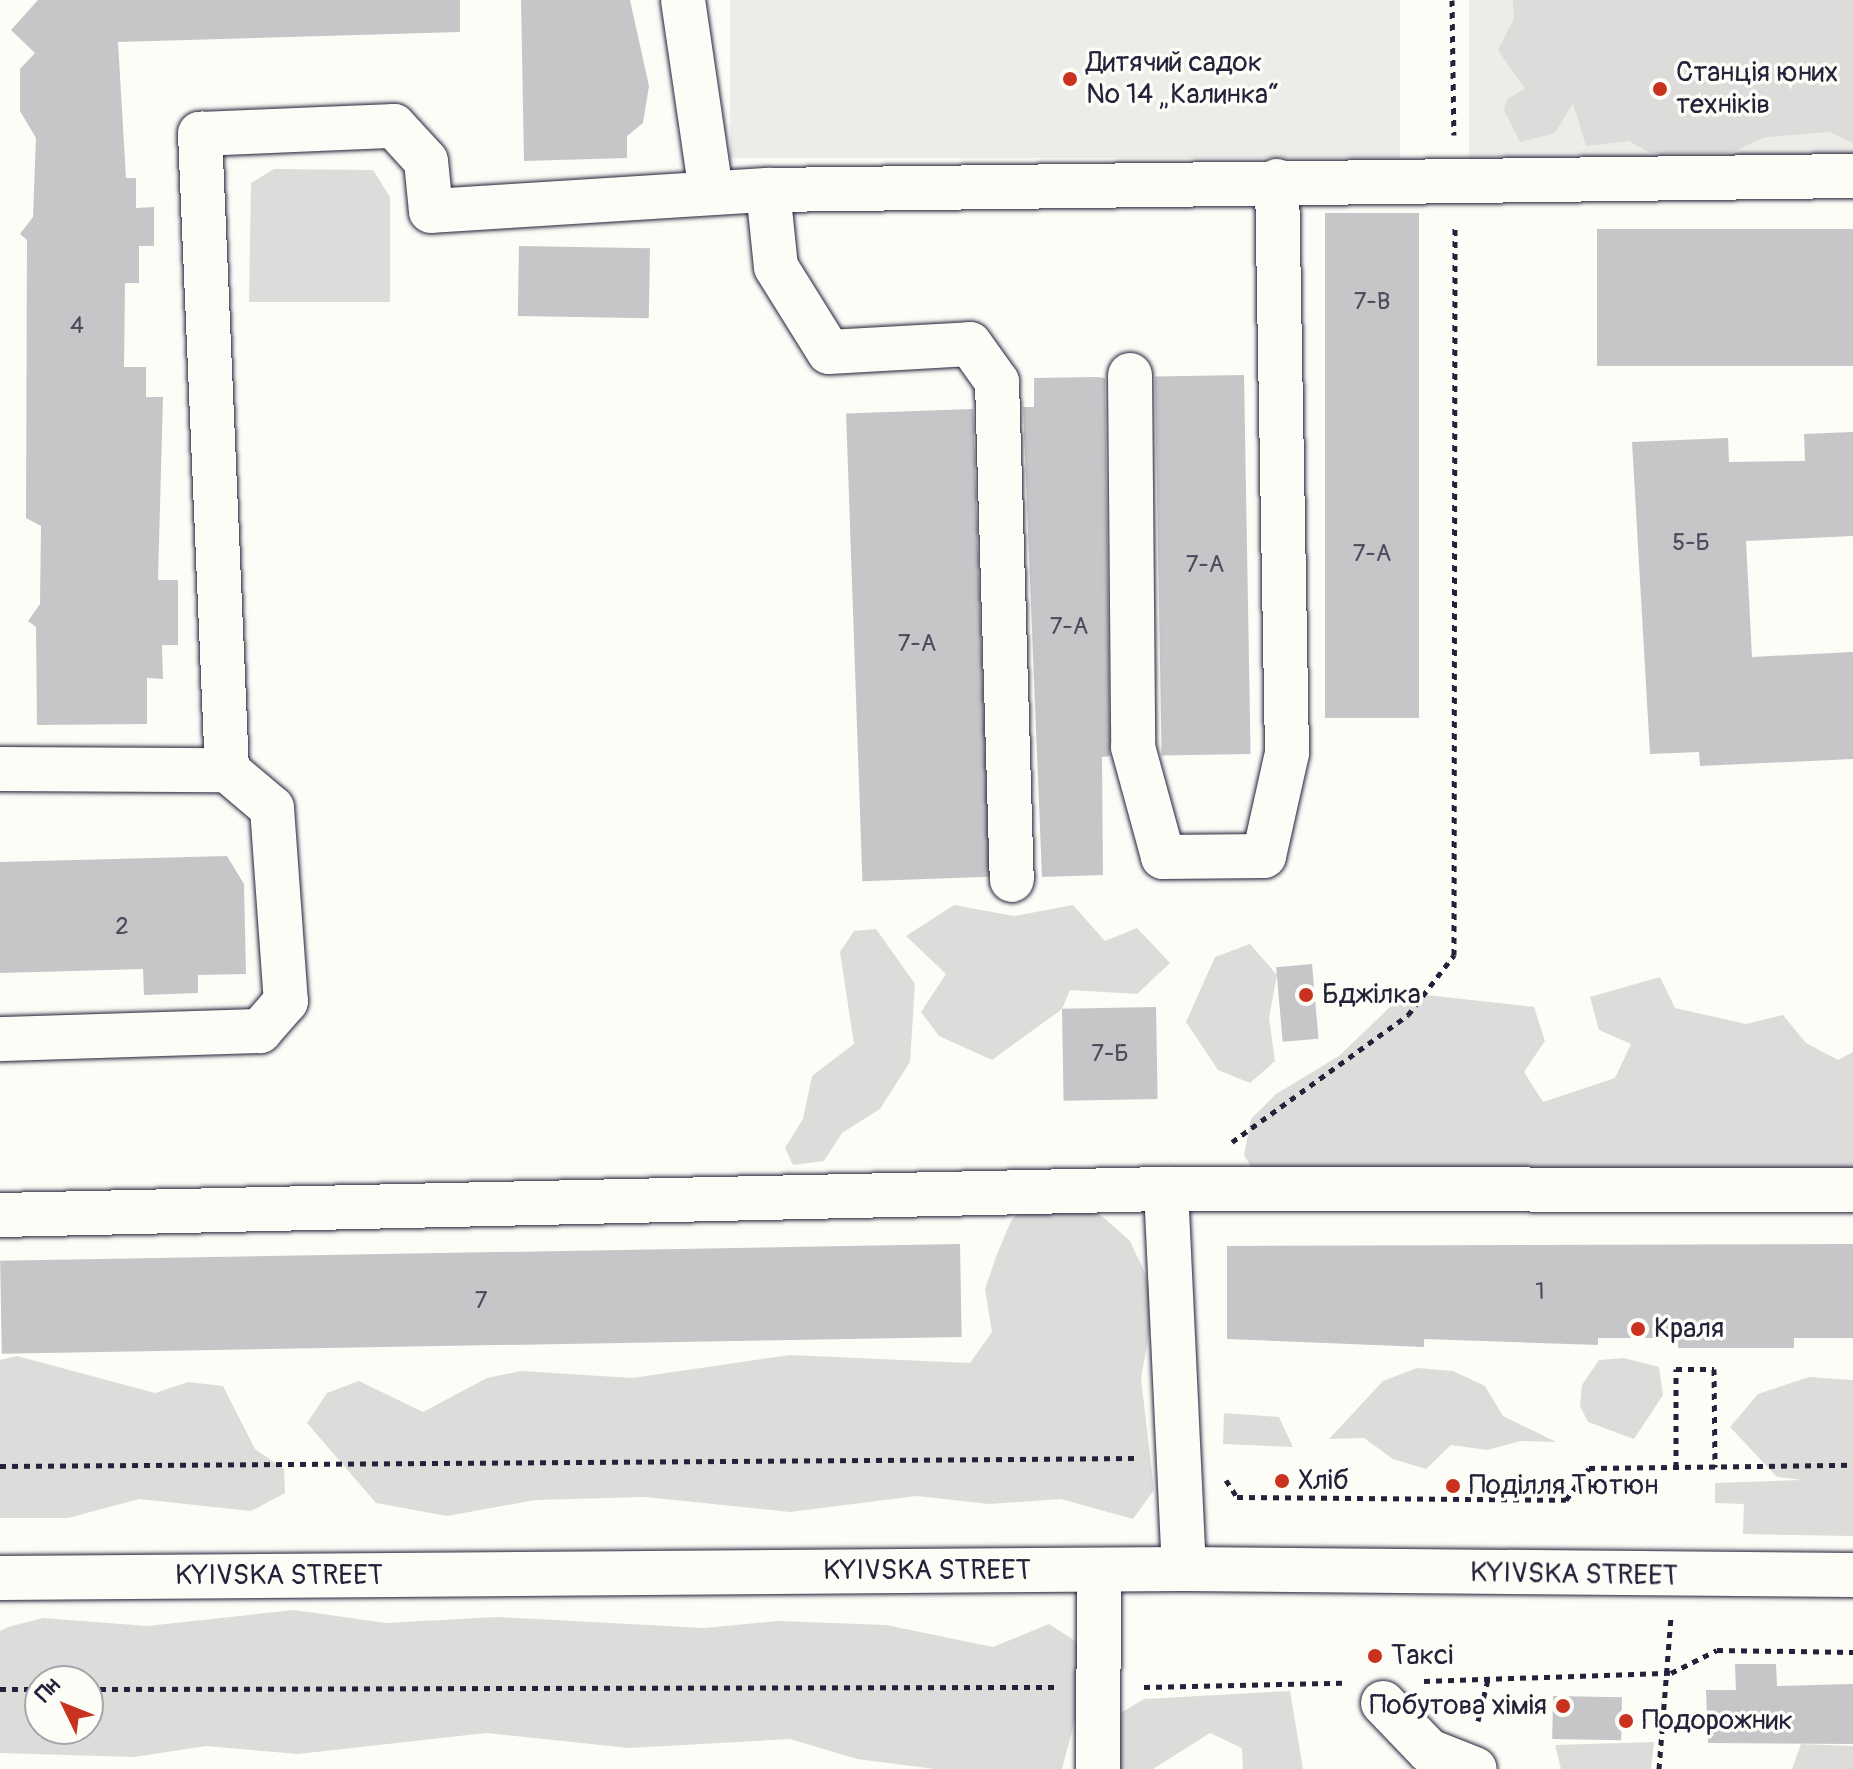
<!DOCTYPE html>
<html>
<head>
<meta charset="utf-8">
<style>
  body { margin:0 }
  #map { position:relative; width:1853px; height:1769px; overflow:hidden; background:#fdfcf7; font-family:Pangolin,sans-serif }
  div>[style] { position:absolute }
  .built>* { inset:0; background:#ecece9; transform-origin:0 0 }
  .green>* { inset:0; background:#dddcdb }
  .building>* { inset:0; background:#c6c6c8; transform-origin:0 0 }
  .path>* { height:5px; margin-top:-2.5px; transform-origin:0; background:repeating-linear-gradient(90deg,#22223b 0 6px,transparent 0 12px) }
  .roads { filter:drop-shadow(0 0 2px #22223b) drop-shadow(0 0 2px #22223b) }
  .minor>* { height:44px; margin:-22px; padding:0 22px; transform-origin:22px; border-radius:22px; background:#fdfcf7 }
  .major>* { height:44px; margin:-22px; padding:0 22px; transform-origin:22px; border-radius:22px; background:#fdfcf7 }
  .dots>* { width:22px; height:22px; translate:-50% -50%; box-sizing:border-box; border:4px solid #fdfcf7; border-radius:50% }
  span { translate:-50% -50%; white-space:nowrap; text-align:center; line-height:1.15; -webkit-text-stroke:7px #fdfcf7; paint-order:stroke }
  .number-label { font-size:24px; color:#4b4b5e }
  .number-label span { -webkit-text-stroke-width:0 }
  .poi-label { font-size:28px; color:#22223b }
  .left { translate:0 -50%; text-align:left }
  .right { translate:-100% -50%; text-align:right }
  .street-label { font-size:28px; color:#22223b }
  .north { position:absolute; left:24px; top:1665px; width:80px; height:80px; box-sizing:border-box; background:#fdfcf7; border:2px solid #a5a5ac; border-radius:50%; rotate:313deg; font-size:22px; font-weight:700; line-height:32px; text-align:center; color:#22223b }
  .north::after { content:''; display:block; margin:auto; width:28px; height:36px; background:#c8321e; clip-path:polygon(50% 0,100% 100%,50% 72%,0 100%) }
</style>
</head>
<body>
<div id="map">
  <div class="built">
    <i style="left:730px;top:0;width:670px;height:158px"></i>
    <i style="left:1469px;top:0;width:384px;height:192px"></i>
  </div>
  <div class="green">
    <i style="clip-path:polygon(1513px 0,1853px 0,1853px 143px,1830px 132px,1766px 137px,1730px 153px,1650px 153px,1629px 141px,1586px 146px,1573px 103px,1555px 133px,1520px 142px,1504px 110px,1507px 99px,1525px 89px,1498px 50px,1514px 18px)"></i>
    <i style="clip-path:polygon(274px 169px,373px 170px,390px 197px,390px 302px,249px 302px,251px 183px)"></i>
    <i style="clip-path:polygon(954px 905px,1014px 916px,1073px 905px,1105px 941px,1137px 928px,1170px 963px,1137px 994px,1070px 990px,1062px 1009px,992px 1060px,939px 1036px,921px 1012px,946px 974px,906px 936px)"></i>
    <i style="clip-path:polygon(876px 929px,915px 984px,910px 1062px,880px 1109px,842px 1133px,824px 1161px,793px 1165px,785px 1148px,803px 1119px,812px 1076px,854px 1044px,840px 952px,854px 931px)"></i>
    <i style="clip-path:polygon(1250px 944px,1277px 975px,1269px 1018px,1275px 1061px,1250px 1083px,1218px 1070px,1186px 1022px,1215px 957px)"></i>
    <i style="clip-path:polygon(1660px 977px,1675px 1008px,1746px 1024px,1783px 1015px,1806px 1043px,1838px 1060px,1853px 1052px,1853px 1195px,1262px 1185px,1244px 1155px,1251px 1119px,1276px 1094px,1339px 1056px,1391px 1006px,1426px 995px,1534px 1007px,1545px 1041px,1524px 1072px,1543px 1102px,1615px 1078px,1631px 1044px,1599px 1030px,1590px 997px)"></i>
    <i style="clip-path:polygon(1036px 1193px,1072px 1198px,1103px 1217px,1130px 1241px,1145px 1273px,1154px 1308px,1141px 1378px,1154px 1490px,1133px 1519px,1061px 1499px,989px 1504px,917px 1496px,790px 1512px,645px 1497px,535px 1500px,447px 1516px,376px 1503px,307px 1423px,327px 1393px,359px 1381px,423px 1412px,487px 1378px,521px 1371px,632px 1378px,790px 1355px,970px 1363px,992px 1332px,985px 1289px,997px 1254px,1011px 1221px)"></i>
    <i style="clip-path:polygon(17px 1356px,155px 1393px,188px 1382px,223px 1386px,255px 1449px,284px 1469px,285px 1493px,251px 1511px,139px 1499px,68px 1518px,0 1518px,0 1360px)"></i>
    <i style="clip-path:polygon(1624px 1358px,1659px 1367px,1663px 1395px,1634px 1439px,1588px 1422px,1580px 1406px,1582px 1385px,1599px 1360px)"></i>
    <i style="clip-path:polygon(1417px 1368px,1453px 1371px,1485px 1386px,1503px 1416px,1556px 1442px,1521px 1441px,1487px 1450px,1451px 1445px,1426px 1469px,1393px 1459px,1364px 1438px,1329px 1439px,1383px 1381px)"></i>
    <i style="clip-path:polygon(1809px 1377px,1853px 1380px,1853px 1536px,1743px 1534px,1744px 1504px,1715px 1503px,1715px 1483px,1802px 1480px,1777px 1477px,1730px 1427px,1758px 1394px)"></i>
    <i style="clip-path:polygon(1224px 1413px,1279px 1417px,1293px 1447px,1223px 1444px)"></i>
    <i style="clip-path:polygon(evenodd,294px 1610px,386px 1623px,497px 1617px,704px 1628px,778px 1621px,886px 1625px,993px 1647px,1049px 1624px,1080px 1644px,1076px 1716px,1062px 1769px,935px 1769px,857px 1759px,790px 1739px,629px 1748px,486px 1733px,298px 1754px,206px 1746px,134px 1757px,0 1753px,0 1631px,8px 1627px,43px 1618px,147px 1626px,294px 1610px,40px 1681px,88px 1681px,88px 1729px,40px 1729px,40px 1681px)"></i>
    <i style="clip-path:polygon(1290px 1691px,1303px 1769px,1243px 1769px,1242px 1748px,1210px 1733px,1153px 1769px,1108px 1769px,1114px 1717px,1144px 1699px)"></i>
    <i style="clip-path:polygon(1654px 1742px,1651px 1769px,1561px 1769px,1555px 1745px)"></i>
    <i style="clip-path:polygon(1801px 1744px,1853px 1746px,1853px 1769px,1792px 1769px)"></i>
  </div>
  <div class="building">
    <i style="clip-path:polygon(38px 0,460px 0,460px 32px,118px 42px,126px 178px,136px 178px,136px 208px,154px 207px,154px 246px,139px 246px,139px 283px,125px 283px,124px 367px,146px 367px,146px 397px,163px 397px,158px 580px,178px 580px,178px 645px,162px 645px,163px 679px,147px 678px,147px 724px,37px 725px,36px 627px,28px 621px,40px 604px,41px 526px,26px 518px,27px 240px,20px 234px,33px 217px,36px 138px,20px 111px,20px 69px,35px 53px,11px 30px)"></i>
    <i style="clip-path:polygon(521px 0,630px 0,649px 86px,643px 123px,627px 136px,627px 158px,524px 161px)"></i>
    <i style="left:1325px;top:213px;width:94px;height:505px"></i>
    <i style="left:1853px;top:229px;width:137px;height:256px;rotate:90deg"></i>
    <i style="left:519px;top:246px;width:131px;height:70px;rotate:1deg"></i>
    <i style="left:1244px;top:375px;width:379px;height:89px;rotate:89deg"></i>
    <i style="clip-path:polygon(1096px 377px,1105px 378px,1110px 756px,1102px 757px,1103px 875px,1042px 877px,1023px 407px,1034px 407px,1034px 378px)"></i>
    <i style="left:973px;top:409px;width:468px;height:127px;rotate:88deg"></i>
    <i style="clip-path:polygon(1853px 432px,1853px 536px,1746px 541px,1752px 657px,1853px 652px,1853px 759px,1700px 766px,1699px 752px,1650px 754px,1632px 442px,1728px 438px,1729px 462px,1805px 461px,1804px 434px)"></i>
    <i style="clip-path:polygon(227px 856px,244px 884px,246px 974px,198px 975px,198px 993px,144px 995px,143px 969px,0 973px,0 862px)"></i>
    <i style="left:1312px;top:964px;width:75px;height:36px;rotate:85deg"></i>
    <i style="left:1156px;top:1007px;width:92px;height:94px;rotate:89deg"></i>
    <i style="left:960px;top:1244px;width:93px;height:960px;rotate:89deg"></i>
    <i style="clip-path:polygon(1853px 1244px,1853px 1338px,1794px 1338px,1794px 1348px,1678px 1348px,1678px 1338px,1598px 1338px,1598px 1345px,1424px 1339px,1424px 1347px,1227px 1339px,1227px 1246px)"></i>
    <i style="clip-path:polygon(1735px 1664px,1776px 1664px,1777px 1686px,1853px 1684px,1853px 1744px,1708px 1743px,1706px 1690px,1736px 1690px)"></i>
    <i style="left:1553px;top:1696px;width:69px;height:43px;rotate:1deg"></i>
  </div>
  <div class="path">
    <i style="left:1452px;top:0;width:135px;rotate:89.2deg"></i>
    <i style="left:1232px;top:1142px;width:217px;rotate:-35.8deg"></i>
    <i style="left:1408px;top:1015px;width:76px;rotate:-52.5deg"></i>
    <i style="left:1454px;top:955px;width:730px;rotate:-89.92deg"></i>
    <i style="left:0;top:1466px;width:1135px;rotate:-0.4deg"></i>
    <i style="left:1676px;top:1467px;width:98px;rotate:-90deg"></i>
    <i style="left:1676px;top:1369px;width:38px"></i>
    <i style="left:1714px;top:1369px;width:98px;rotate:89.4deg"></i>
    <i style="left:1226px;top:1480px;width:20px;rotate:57deg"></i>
    <i style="left:1237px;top:1497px;width:329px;rotate:0.5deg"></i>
    <i style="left:1566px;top:1500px;width:39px;rotate:-54deg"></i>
    <i style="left:1589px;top:1468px;width:264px;rotate:-0.7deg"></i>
    <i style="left:1424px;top:1681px;width:247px;rotate:-1.9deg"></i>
    <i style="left:1671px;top:1673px;width:51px;rotate:-26.6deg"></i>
    <i style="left:1717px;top:1650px;width:136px;rotate:0.8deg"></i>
    <i style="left:1144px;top:1687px;width:198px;rotate:-1.2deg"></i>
    <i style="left:0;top:1689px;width:40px"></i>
    <i style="left:88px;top:1689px;width:966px;rotate:-0.12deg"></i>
    <i style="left:1478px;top:1721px;width:43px;rotate:-76.6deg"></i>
    <i style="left:1659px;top:1769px;width:151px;rotate:-85.5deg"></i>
  </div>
  <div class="roads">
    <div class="minor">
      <i style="left:683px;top:0;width:194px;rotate:81.7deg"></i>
      <i style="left:768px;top:190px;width:77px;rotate:84.1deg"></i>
      <i style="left:776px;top:267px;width:100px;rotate:58.1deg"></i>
      <i style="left:829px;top:352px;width:141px;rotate:-3.2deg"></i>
      <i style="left:970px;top:344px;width:47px;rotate:54.6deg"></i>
      <i style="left:997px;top:382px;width:498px;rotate:88.3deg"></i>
      <i style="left:1130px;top:375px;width:372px;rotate:89.5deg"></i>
      <i style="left:1133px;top:747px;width:114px;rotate:74.7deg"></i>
      <i style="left:1163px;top:857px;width:101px;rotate:-0.6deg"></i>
      <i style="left:1264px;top:856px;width:106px;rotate:-77.4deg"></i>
      <i style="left:1287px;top:753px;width:572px;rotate:-91deg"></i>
      <i style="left:0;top:769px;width:227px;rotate:0.3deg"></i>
      <i style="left:227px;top:770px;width:59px;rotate:40.2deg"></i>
      <i style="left:272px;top:808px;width:194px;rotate:85.9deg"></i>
      <i style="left:286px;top:1001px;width:40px;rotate:131deg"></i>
      <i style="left:260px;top:1031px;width:260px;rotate:178.2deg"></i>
      <i style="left:227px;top:770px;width:637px;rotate:-92.43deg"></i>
      <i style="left:200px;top:134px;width:194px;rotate:-2.4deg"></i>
      <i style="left:394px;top:126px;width:47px;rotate:47.6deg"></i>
      <i style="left:426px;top:161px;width:50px;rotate:84.3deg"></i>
      <i style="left:431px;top:211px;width:338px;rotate:-3.6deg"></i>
      <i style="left:768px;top:190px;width:1085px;rotate:-0.74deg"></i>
      <i style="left:1166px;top:1189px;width:380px;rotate:87.3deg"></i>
      <i style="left:0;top:1215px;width:1166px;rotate:-1.28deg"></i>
      <i style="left:1166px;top:1189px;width:687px;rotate:0.08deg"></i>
      <i style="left:1383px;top:1703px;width:66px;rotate:46.2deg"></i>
      <i style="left:1429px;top:1751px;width:49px;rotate:21.4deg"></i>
      <i style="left:1098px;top:1769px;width:199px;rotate:-89.7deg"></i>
    </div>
    <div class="major">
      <i style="left:0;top:1578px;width:1184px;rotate:-0.44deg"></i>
      <i style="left:1184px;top:1569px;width:669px;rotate:0.51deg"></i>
    </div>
  </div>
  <div class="dots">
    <i style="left:1070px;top:79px;background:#c8321e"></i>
    <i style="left:1660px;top:89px;background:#c8321e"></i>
    <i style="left:1306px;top:995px;background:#c8321e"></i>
    <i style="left:1638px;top:1329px;background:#c8321e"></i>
    <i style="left:1282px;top:1481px;background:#c8321e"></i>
    <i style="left:1453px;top:1486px;background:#c8321e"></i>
    <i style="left:1375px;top:1656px;background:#c8321e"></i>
    <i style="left:1563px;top:1706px;background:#c8321e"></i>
    <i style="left:1626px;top:1721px;background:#c8321e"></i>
  </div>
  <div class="number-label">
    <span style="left:1372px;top:302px">7-В</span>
    <span style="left:77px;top:326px">4</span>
    <span style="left:1691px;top:543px">5-Б</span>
    <span style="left:1372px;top:554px">7-А</span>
    <span style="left:1205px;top:565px">7-А</span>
    <span style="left:1069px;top:627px">7-А</span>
    <span style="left:917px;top:644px">7-А</span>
    <span style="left:122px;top:927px">2</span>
    <span style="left:1110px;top:1054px">7-Б</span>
    <span style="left:1540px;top:1292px">1</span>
    <span style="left:481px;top:1301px">7</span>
  </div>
  <div class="poi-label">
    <span class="left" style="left:1086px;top:79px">Дитячий садок<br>№ 14 „Калинка“</span>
    <span class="left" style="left:1676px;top:89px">Станція юних<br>техніків</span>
    <span class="left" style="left:1322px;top:995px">Бджілка</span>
    <span class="left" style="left:1654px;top:1329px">Краля</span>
    <span class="left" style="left:1298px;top:1481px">Хліб</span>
    <span class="left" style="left:1469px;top:1486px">Поділля Тютюн</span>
    <span class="left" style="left:1391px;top:1656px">Таксі</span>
    <span class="right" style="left:1547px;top:1706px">Побутова хімія</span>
    <span class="left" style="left:1642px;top:1721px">Подорожник</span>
  </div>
  <div class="street-label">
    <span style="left:927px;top:1571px">KYIVSKA STREET</span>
    <span style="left:1574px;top:1575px;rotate:1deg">KYIVSKA STREET</span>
    <span style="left:279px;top:1576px">KYIVSKA STREET</span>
  </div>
  <div class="north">Пн</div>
</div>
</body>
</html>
